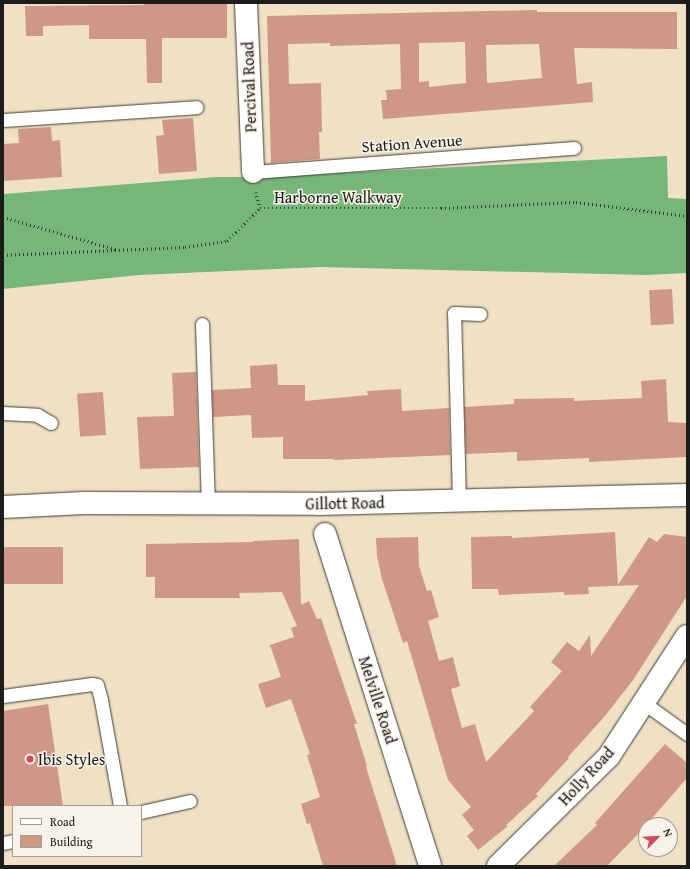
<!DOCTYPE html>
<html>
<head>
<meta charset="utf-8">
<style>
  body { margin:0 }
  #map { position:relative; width:690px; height:869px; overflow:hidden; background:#f0e1c4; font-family:"Gentium Book Plus",serif }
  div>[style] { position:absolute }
  .forest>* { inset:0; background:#75b779 }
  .building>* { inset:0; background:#ce9786; transform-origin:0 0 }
  .path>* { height:2.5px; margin-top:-1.25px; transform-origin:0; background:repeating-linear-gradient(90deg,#3c3a35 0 1px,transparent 0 4px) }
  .roads { filter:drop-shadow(0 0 1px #3c3a35) drop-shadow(0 0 1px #3c3a35) }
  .lane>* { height:13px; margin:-6.5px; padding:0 6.5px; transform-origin:6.5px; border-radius:6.5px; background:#fff }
  .street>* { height:22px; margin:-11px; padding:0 11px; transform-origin:11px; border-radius:11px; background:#fff }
  .dots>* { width:11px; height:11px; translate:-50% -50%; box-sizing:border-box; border:2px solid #f7f3e8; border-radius:50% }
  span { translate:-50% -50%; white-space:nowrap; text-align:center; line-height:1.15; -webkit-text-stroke:3px #f7f3e8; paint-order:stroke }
  .street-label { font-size:16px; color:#1c1c1c }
  .poi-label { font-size:16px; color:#1c1c1c }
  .left { translate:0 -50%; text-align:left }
  .frame { position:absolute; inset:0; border:4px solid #1c1c1c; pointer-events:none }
  .legend { position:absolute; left:12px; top:805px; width:130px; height:52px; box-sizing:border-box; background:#f7f3e8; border:1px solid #9f9d96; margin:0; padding:5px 7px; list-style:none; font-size:12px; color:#1c1c1c }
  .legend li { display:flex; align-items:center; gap:8px; height:20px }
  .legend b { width:20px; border:1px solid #9f9d96 }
  .north { position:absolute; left:638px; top:817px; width:40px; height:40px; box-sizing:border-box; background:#f7f3e8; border:1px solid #9f9d96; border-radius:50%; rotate:66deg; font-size:11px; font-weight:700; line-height:16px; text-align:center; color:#1c1c1c }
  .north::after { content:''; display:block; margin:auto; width:14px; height:18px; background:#d1495b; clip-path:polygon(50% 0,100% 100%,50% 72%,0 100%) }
</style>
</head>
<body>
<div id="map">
  <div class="forest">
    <i style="clip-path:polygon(667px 156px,668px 198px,687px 199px,687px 273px,646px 275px,320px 267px,139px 275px,3px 289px,3px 194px,217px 177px,265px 177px)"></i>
  </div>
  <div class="building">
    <i style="clip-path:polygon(144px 3px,227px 3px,227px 38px,162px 38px,162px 83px,147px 83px,146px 39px,89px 39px,89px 25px,43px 26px,43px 36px,26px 36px,25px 6px,144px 5px)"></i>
    <i style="clip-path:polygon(evenodd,537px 10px,537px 12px,677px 12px,677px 49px,574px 48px,577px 84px,592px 82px,593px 102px,383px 119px,381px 100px,387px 100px,386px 90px,401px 89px,400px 44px,330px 46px,330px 43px,288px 44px,289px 84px,321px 83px,322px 132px,319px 132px,320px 159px,271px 163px,267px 16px,537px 10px,465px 42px,466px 83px,429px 87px,429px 81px,419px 82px,419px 43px,465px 42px,537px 10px,539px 44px,542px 78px,487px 83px,486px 45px,539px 44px)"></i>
    <i style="clip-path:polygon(193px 118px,197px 171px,159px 174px,156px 136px,164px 135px,162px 120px)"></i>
    <i style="clip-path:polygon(51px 127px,52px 141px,60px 140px,62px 177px,3px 181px,3px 144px,19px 143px,18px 129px)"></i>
    <i style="left:672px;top:289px;width:35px;height:23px;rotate:87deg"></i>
    <i style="clip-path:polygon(277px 364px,278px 385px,305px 385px,305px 401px,368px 395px,367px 391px,401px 389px,402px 411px,449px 408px,450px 455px,334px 460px,334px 459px,283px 459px,283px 437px,252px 438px,251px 415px,213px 417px,212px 390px,251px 388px,250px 366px)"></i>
    <i style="clip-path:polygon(196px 372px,199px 467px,140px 469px,137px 417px,174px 416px,172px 373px)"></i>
    <i style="clip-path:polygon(666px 379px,668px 422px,687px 423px,687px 457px,589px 462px,589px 458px,517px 461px,517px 452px,466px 454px,464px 407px,514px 404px,514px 399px,574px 398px,574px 401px,642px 398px,641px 381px)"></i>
    <i style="left:103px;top:392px;width:43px;height:26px;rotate:86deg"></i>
    <i style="clip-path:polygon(615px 532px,618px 585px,649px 537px,657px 542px,664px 534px,687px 537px,687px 596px,633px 680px,605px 716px,568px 757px,569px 758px,536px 794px,538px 796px,506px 825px,508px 826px,478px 850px,467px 836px,474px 830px,462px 815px,471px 807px,448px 780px,407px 641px,403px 643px,382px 579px,377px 556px,376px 538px,418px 537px,419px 566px,427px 591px,431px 590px,439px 617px,428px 621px,439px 661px,453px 657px,460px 686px,451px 689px,462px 728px,475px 724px,486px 762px,534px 711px,530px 707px,562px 671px,551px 662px,567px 642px,579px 651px,590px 635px,591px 656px,639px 585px,588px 587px,589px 594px,564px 595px,564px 592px,499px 595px,498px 589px,472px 589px,471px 537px,512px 536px,512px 538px)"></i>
    <i style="clip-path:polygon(299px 539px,301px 605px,309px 601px,317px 619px,321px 618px,357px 724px,354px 724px,367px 766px,366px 767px,397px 866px,323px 866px,310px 823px,307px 824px,301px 804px,320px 797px,307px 755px,310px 754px,291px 699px,266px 708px,258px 684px,281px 677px,270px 645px,294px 637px,291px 628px,297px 626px,282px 592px,239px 593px,240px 598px,155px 598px,155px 577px,146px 577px,146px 544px,253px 542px,253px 541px)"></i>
    <i style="left:63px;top:547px;width:37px;height:60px;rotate:90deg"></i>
    <i style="clip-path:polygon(48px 704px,63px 806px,3px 806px,3px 711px)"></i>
    <i style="clip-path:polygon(665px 744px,687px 763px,687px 778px,640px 832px,607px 866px,554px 866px,597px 825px,595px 823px)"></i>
  </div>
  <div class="path">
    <i style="left:256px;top:192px;width:16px;rotate:76deg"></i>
    <i style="left:3px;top:217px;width:120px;rotate:16deg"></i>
    <i style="left:3px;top:255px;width:182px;rotate:-2.5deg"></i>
    <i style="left:185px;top:247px;width:42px;rotate:-8.1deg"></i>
    <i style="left:227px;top:241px;width:47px;rotate:-45deg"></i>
    <i style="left:260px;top:208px;width:181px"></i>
    <i style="left:441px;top:208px;width:135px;rotate:-2.5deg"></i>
    <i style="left:576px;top:202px;width:112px;rotate:7.2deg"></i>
  </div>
  <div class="roads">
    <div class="lane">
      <i style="left:3px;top:120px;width:194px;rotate:-3.8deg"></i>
      <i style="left:253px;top:172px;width:322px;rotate:-4.3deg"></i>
      <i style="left:202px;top:324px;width:179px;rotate:88.1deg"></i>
      <i style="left:3px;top:413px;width:34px;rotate:3deg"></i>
      <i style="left:37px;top:415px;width:16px;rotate:30deg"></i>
      <i style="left:459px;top:501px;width:188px;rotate:-91.5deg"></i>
      <i style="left:454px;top:313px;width:26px;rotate:2deg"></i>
      <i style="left:3px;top:696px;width:90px;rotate:-7.7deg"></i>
      <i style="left:92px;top:684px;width:5px;rotate:11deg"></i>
      <i style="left:97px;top:685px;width:16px;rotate:75deg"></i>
      <i style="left:101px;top:700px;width:108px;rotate:79.8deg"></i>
      <i style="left:644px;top:703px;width:53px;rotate:35.8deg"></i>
      <i style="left:141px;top:812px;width:50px;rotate:-12.7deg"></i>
      <i style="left:3px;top:843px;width:10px;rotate:-11deg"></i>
    </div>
    <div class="street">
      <i style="left:246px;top:3px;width:169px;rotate:87.6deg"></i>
      <i style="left:3px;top:507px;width:81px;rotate:-2.8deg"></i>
      <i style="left:84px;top:503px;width:234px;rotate:0.2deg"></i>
      <i style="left:318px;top:504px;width:369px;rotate:-1.4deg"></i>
      <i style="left:325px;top:534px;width:348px;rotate:72.4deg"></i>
      <i style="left:498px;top:866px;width:156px;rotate:-44.7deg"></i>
      <i style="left:609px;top:756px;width:143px;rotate:-57deg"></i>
    </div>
  </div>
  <div class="dots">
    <i style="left:30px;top:759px;background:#d1495b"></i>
  </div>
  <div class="street-label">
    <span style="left:249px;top:87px;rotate:-92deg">Percival Road</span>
    <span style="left:412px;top:143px;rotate:-4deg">Station Avenue</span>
    <span style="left:338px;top:197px">Harborne Walkway</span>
    <span style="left:345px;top:503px;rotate:-1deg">Gillott Road</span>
    <span style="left:378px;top:700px;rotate:72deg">Melville Road</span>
    <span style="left:586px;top:776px;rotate:-47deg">Holly Road</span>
  </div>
  <div class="poi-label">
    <span class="left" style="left:38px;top:759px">Ibis Styles</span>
  </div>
  <div class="frame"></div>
  <ul class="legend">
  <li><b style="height:5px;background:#fff"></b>Road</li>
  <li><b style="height:11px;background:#ce9786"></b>Building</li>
  </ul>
  <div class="north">N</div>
</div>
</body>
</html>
